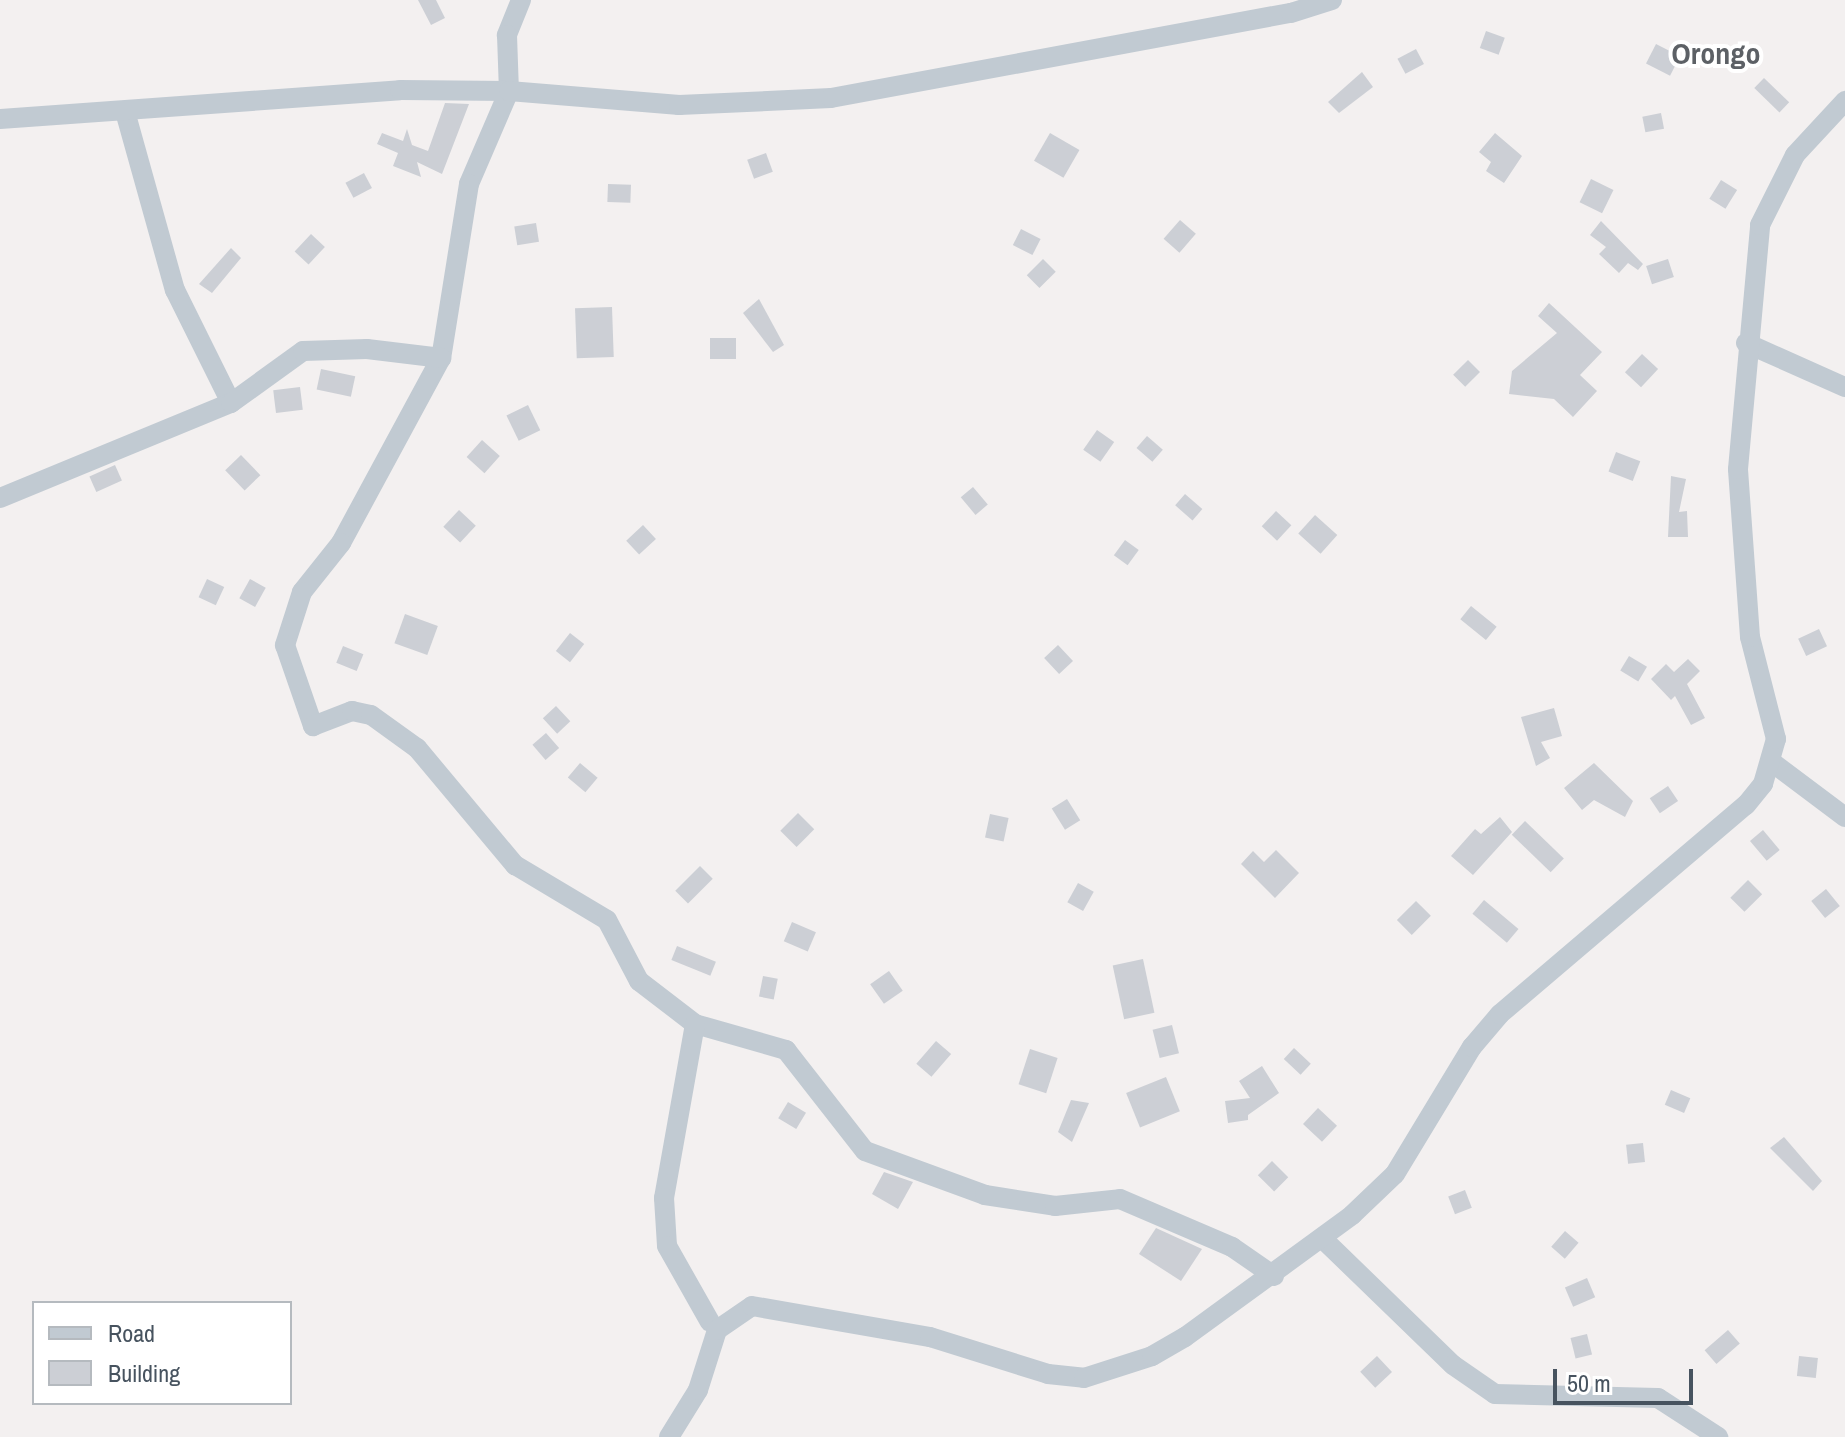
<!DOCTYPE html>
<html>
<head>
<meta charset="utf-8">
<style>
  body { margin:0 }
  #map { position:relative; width:1845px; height:1437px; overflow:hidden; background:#f3f0f0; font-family:"Archivo Narrow",sans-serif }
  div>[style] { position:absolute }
  .building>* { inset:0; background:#cccfd5; transform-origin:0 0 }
  .minor>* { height:20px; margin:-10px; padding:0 10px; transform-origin:10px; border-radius:10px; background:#c1cad2 }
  span { translate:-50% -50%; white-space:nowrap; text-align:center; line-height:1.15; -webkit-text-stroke:8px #fff; paint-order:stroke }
  .quarter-label { font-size:30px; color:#5c6065; font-weight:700 }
  .legend { position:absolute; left:32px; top:1301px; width:260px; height:104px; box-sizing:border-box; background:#fff; border:2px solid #b5babf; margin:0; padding:10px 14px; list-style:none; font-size:24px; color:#47535f }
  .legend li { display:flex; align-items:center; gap:16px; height:40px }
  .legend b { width:40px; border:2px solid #b5babf }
  .scale { position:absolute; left:1553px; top:1369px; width:140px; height:36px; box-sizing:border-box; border:4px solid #47535f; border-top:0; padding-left:10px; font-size:24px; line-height:28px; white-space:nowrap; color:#47535f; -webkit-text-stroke:6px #fff; paint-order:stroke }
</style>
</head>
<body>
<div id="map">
  <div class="building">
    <i style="clip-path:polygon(418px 0,436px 0,445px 18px,431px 25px)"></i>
    <i style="left:1486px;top:31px;width:20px;height:18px;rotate:20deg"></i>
    <i style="left:1656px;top:44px;width:27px;height:22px;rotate:27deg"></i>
    <i style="left:1416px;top:49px;width:17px;height:21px;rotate:62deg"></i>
    <i style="clip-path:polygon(1362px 72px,1373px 87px,1339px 113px,1328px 102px)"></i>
    <i style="left:1764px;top:78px;width:35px;height:14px;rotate:44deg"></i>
    <i style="clip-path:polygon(445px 103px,469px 104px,442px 174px,417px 162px,421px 177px,393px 166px,398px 153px,377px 144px,382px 133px,403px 141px,407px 129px,412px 145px,428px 151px)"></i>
    <i style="left:1661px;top:113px;width:16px;height:19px;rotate:79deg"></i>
    <i style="left:1050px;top:133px;width:34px;height:32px;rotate:30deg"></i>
    <i style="clip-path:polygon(1495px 133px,1522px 156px,1504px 183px,1486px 171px,1491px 162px,1479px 152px)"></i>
    <i style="left:766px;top:153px;width:20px;height:20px;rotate:70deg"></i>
    <i style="left:364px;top:173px;width:17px;height:21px;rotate:62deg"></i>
    <i style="left:1591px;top:179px;width:25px;height:26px;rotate:26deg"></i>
    <i style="left:1721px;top:180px;width:19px;height:22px;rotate:32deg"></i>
    <i style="left:608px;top:184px;width:23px;height:18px;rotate:2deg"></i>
    <i style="left:1180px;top:220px;width:21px;height:25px;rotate:41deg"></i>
    <i style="clip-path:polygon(1601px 221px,1643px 264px,1638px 270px,1628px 263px,1619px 273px,1599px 254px,1606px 247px,1590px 235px)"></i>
    <i style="left:536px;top:223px;width:19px;height:22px;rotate:81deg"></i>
    <i style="left:1021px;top:229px;width:22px;height:18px;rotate:27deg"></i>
    <i style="left:311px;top:234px;width:19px;height:24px;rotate:43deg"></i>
    <i style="clip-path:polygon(231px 248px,241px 258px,212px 293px,199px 284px)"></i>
    <i style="left:1043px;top:259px;width:18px;height:23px;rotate:45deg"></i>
    <i style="left:1668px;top:259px;width:19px;height:23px;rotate:72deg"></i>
    <i style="clip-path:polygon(759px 299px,784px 345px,773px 352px,743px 313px)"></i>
    <i style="clip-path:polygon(1549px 303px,1602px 352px,1580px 375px,1597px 391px,1573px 417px,1554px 399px,1509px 394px,1512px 371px,1557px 333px,1538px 316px)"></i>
    <i style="left:612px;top:307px;width:50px;height:37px;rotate:88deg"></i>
    <i style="left:710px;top:338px;width:26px;height:21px"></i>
    <i style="left:1642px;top:354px;width:22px;height:25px;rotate:43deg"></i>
    <i style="left:1468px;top:360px;width:17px;height:21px;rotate:45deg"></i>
    <i style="left:321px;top:369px;width:35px;height:21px;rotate:12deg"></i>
    <i style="left:300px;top:387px;width:23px;height:27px;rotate:83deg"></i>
    <i style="left:528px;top:405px;width:28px;height:24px;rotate:64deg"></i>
    <i style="left:1097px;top:430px;width:21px;height:24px;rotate:35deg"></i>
    <i style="left:1147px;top:436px;width:21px;height:16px;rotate:41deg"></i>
    <i style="left:482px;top:440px;width:24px;height:23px;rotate:42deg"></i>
    <i style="left:1616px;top:452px;width:26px;height:21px;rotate:21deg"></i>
    <i style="left:241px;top:455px;width:28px;height:22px;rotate:46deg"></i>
    <i style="left:115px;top:465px;width:17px;height:28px;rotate:66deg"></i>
    <i style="clip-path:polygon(1671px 476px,1686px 479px,1679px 512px,1687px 511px,1688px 537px,1668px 537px)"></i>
    <i style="left:973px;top:487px;width:23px;height:16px;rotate:50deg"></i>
    <i style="left:1185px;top:494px;width:23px;height:15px;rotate:41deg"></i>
    <i style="left:459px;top:510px;width:23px;height:23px;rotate:43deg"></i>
    <i style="left:1276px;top:511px;width:21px;height:21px;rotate:43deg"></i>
    <i style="left:1315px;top:515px;width:30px;height:25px;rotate:42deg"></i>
    <i style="left:643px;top:525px;width:19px;height:23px;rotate:47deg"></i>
    <i style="left:1125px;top:540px;width:17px;height:19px;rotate:36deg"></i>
    <i style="left:207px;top:579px;width:19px;height:20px;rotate:25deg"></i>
    <i style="left:250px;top:579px;width:18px;height:22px;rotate:29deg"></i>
    <i style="left:1471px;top:606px;width:33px;height:17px;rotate:39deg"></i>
    <i style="left:405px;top:614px;width:35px;height:31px;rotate:20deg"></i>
    <i style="left:1819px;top:629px;width:19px;height:23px;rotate:65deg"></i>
    <i style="left:570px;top:633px;width:18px;height:23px;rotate:38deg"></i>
    <i style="left:1058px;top:645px;width:22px;height:19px;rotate:47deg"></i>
    <i style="left:343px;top:646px;width:22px;height:18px;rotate:22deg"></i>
    <i style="left:1629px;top:656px;width:21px;height:17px;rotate:31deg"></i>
    <i style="clip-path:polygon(1688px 659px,1700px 671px,1687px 684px,1705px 718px,1691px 725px,1675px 696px,1671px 700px,1651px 679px,1666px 664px,1674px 672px)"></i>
    <i style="left:556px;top:706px;width:21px;height:18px;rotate:47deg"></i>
    <i style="clip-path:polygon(1554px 708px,1562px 736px,1541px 742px,1550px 758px,1536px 766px,1521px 717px)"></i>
    <i style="left:546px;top:733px;width:20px;height:18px;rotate:49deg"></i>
    <i style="left:580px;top:763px;width:23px;height:19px;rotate:40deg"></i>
    <i style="clip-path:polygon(1594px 763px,1633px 801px,1625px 817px,1594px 800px,1582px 810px,1564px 788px)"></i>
    <i style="left:1668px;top:786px;width:18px;height:22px;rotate:56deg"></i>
    <i style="left:1067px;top:799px;width:25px;height:18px;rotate:58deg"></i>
    <i style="left:798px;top:813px;width:23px;height:25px;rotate:45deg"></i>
    <i style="left:990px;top:814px;width:19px;height:24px;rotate:12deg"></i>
    <i style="clip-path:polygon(1500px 817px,1512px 832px,1473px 875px,1451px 856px,1475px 829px,1481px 834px)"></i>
    <i style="left:1525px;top:821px;width:54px;height:19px;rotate:44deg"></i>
    <i style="left:1763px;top:830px;width:26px;height:17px;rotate:50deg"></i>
    <i style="clip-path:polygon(1276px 850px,1299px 873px,1275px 898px,1241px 864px,1253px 851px,1264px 862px)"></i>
    <i style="left:700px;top:866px;width:18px;height:35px;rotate:45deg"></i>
    <i style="left:1748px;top:880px;width:20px;height:25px;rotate:45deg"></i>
    <i style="left:1078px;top:883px;width:18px;height:22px;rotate:29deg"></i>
    <i style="left:1826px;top:889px;width:22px;height:19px;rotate:51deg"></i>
    <i style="left:1484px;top:900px;width:45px;height:18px;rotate:40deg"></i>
    <i style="left:1416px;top:901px;width:21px;height:27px;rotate:45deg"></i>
    <i style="left:792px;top:922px;width:26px;height:21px;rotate:23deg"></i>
    <i style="left:677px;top:946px;width:42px;height:15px;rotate:22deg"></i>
    <i style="left:1143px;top:959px;width:55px;height:31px;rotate:78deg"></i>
    <i style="left:889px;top:971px;width:24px;height:23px;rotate:55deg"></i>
    <i style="left:763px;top:976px;width:15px;height:21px;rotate:11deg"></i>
    <i style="left:1172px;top:1025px;width:29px;height:20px;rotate:76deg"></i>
    <i style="left:936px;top:1041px;width:20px;height:30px;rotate:41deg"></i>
    <i style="left:1294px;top:1048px;width:23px;height:15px;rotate:43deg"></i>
    <i style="left:1030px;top:1049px;width:29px;height:37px;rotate:18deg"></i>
    <i style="clip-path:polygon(1262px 1066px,1279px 1093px,1248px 1115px,1248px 1120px,1228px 1123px,1225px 1101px,1250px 1098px,1239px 1081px)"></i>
    <i style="left:1166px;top:1077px;width:37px;height:43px;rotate:68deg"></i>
    <i style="left:1671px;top:1090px;width:21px;height:16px;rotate:23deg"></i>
    <i style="clip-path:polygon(1071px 1100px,1089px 1103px,1072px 1142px,1058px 1132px)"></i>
    <i style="left:788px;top:1102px;width:21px;height:19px;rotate:31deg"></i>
    <i style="left:1318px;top:1108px;width:26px;height:22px;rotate:43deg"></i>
    <i style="clip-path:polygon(1784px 1137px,1822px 1181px,1813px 1191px,1770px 1148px)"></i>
    <i style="left:1643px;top:1143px;width:19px;height:17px;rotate:84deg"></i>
    <i style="left:1272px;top:1161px;width:23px;height:20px;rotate:45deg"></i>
    <i style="clip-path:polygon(884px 1172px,913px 1182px,898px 1209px,872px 1194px)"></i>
    <i style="left:1465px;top:1190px;width:19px;height:18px;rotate:69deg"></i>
    <i style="clip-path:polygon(1156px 1228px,1202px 1249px,1181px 1281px,1139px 1254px)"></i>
    <i style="left:1565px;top:1231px;width:18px;height:21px;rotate:41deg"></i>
    <i style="left:1587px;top:1278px;width:21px;height:24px;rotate:67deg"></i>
    <i style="left:1728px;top:1330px;width:18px;height:31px;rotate:49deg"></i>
    <i style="left:1587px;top:1334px;width:21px;height:17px;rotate:76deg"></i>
    <i style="left:1377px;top:1356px;width:22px;height:23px;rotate:47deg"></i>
    <i style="left:1799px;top:1356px;width:19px;height:20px;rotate:6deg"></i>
  </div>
  <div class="minor">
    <i style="left:521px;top:0;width:38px;rotate:112deg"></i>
    <i style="left:507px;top:35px;width:56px;rotate:88deg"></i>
    <i style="left:509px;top:91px;width:101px;rotate:113.3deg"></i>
    <i style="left:469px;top:184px;width:176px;rotate:99.1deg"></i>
    <i style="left:441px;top:358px;width:210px;rotate:118.4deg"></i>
    <i style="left:341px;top:543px;width:63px;rotate:128.5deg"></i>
    <i style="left:302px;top:592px;width:56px;rotate:107.8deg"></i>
    <i style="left:285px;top:645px;width:86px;rotate:70.9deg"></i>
    <i style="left:313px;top:726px;width:42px;rotate:-21deg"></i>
    <i style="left:352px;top:711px;width:19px;rotate:12deg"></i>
    <i style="left:371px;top:715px;width:57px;rotate:35.7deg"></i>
    <i style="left:417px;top:748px;width:153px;rotate:50.1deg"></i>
    <i style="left:515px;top:865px;width:107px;rotate:30.9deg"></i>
    <i style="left:607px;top:920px;width:69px;rotate:62.3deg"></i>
    <i style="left:639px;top:981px;width:71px;rotate:37.5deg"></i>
    <i style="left:695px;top:1024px;width:95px;rotate:15.9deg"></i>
    <i style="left:786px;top:1050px;width:128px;rotate:52deg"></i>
    <i style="left:865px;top:1151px;width:128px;rotate:20.1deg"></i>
    <i style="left:985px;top:1195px;width:71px;rotate:8.9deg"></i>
    <i style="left:1055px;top:1206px;width:65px;rotate:-6.1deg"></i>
    <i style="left:1120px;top:1199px;width:122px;rotate:23.2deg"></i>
    <i style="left:1232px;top:1247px;width:51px;rotate:34.6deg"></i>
    <i style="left:126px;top:115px;width:182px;rotate:74.4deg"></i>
    <i style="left:175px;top:290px;width:126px;rotate:63.6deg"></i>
    <i style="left:0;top:119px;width:401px;rotate:-4.1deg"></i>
    <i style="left:400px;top:90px;width:109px;rotate:0.5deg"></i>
    <i style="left:509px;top:91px;width:171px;rotate:4.7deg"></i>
    <i style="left:679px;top:105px;width:152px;rotate:-2.6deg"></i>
    <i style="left:831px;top:98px;width:468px;rotate:-10.5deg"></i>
    <i style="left:1291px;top:13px;width:43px;rotate:-17.6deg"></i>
    <i style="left:1746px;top:343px;width:108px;rotate:24deg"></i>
    <i style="left:0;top:498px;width:250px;rotate:-22.4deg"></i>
    <i style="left:231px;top:403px;width:89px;rotate:-35.8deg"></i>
    <i style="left:303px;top:351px;width:64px;rotate:-1.8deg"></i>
    <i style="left:367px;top:349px;width:75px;rotate:6.9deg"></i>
    <i style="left:1773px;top:763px;width:90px;rotate:36.9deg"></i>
    <i style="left:695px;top:1024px;width:177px;rotate:100.1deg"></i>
    <i style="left:664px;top:1198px;width:48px;rotate:86.4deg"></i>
    <i style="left:667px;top:1246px;width:87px;rotate:60.5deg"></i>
    <i style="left:1325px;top:1241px;width:178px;rotate:44.1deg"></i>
    <i style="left:1453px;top:1365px;width:51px;rotate:34.6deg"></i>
    <i style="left:1495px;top:1394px;width:163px;rotate:1.4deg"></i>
    <i style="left:1658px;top:1398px;width:72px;rotate:33deg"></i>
    <i style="left:669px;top:1437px;width:55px;rotate:-58.3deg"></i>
    <i style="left:698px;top:1390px;width:63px;rotate:-72.4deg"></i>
    <i style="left:717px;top:1330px;width:42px;rotate:-34.4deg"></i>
    <i style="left:752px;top:1306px;width:181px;rotate:9.9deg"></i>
    <i style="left:930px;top:1337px;width:124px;rotate:17.4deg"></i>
    <i style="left:1048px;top:1374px;width:36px;rotate:6deg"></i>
    <i style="left:1084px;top:1378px;width:71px;rotate:-17.9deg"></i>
    <i style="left:1152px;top:1356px;width:38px;rotate:-30deg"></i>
    <i style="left:1185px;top:1337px;width:207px;rotate:-36.1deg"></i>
    <i style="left:1352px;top:1215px;width:59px;rotate:-43.6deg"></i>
    <i style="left:1395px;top:1174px;width:149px;rotate:-58.8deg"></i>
    <i style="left:1472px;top:1047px;width:43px;rotate:-49.7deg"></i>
    <i style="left:1500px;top:1014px;width:323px;rotate:-40.4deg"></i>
    <i style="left:1746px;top:805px;width:27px;rotate:-51deg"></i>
    <i style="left:1763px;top:784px;width:47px;rotate:-73.9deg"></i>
    <i style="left:1776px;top:739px;width:105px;rotate:-104.3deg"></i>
    <i style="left:1750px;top:637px;width:168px;rotate:-94.1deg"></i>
    <i style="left:1738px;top:469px;width:245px;rotate:-84.8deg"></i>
    <i style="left:1760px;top:225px;width:78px;rotate:-63.4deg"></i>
    <i style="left:1795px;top:155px;width:74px;rotate:-47.2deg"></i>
  </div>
  <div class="quarter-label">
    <span style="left:1716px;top:53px">Orongo</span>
  </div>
  <ul class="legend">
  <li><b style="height:10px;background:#c1cad2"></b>Road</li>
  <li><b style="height:22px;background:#cccfd5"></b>Building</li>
  </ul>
  <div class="scale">50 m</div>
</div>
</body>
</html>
